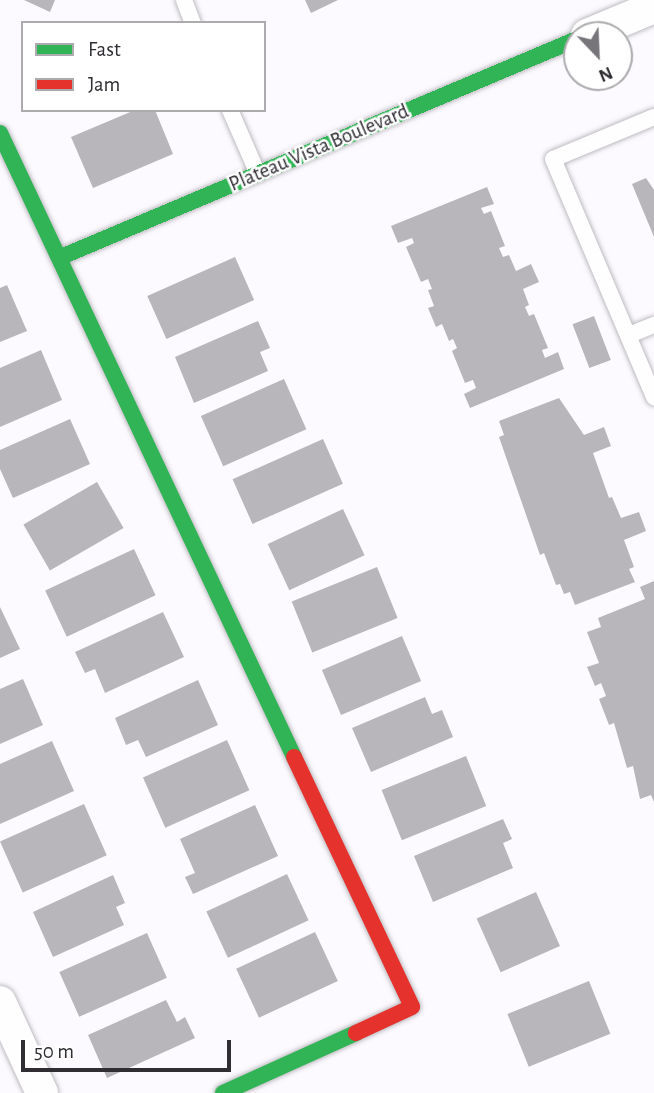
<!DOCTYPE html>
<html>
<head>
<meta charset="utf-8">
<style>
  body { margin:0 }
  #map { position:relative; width:654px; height:1093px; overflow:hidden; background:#fcfafe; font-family:"Alegreya Sans",sans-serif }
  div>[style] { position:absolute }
  .building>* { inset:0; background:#b8b6ba; transform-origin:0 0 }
  .roads { filter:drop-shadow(0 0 2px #bebcc1) drop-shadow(0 0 2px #bebcc1) }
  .lane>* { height:16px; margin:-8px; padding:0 8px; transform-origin:8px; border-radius:8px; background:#fffeff }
  .street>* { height:32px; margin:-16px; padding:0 16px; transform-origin:16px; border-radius:16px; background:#fffeff }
  .fast>* { height:16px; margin:-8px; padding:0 8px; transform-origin:8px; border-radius:8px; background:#30b455 }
  .jam>* { height:16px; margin:-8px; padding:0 8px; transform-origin:8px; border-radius:8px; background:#e5322d }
  span { translate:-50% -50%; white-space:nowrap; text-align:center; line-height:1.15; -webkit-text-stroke:5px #fff; paint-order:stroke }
  .street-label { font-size:21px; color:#302d33 }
  .legend { position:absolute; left:21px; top:21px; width:245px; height:91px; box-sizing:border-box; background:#fff; border:2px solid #acabad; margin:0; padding:9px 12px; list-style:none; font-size:21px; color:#302d33 }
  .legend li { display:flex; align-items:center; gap:14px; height:35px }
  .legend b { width:35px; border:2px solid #acabad }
  .north { position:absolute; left:563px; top:21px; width:70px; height:70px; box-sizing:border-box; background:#fff; border:2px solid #acabad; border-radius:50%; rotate:157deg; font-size:19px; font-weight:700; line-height:28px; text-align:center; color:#302d33 }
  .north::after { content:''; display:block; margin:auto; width:24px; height:32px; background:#77757a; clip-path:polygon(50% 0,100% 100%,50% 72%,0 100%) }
  .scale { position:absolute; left:21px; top:1040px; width:210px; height:32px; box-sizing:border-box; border:4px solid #302d33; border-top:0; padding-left:9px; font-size:21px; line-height:24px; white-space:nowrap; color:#302d33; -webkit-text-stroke:5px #fff; paint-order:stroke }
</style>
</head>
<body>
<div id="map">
  <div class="building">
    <i style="clip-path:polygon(24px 0,55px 0,50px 12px)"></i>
    <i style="clip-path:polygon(305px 0,338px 0,311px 13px)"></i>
    <i style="clip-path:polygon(135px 110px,155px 110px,173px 154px,93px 188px,71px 137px)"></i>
    <i style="clip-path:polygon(646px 178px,654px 190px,654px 237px,632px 184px)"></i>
    <i style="clip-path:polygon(487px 187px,494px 204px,481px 208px,484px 214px,491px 211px,505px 246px,499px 248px,503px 257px,509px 255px,516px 271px,531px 264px,539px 282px,523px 289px,529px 305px,525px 307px,529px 316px,534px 314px,548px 348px,542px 350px,545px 358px,558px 352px,564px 369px,470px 408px,464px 394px,476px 388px,473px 380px,465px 383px,452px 351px,457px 348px,453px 339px,449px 341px,442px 324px,436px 327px,428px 308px,434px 306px,428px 290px,432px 289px,428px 279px,421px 282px,406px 247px,414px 243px,412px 238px,398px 243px,391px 226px)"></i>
    <i style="left:235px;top:257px;width:47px;height:96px;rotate:66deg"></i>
    <i style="clip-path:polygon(7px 285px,27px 331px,0 342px,0 288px)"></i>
    <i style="left:594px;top:316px;width:47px;height:23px;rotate:69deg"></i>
    <i style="clip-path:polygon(258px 321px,270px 348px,260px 352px,268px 371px,194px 403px,175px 357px)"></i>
    <i style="clip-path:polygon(41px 350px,62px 400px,0 427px,0 368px)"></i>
    <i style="left:284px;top:379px;width:55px;height:91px;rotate:66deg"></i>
    <i style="clip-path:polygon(559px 398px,584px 435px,604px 427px,611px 446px,593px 453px,609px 498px,612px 497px,621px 518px,639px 512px,646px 531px,624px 540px,634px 567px,629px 569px,635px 582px,575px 605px,570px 592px,564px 594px,560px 584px,556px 585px,544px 553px,540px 555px,499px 437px,504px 435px,499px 421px)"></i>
    <i style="clip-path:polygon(70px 419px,90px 464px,13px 498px,0 469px,0 450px)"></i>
    <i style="left:323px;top:439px;width:49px;height:99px;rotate:66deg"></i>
    <i style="left:97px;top:482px;width:53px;height:85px;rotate:60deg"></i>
    <i style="left:343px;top:509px;width:51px;height:83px;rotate:65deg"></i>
    <i style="left:134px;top:549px;width:51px;height:98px;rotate:65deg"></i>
    <i style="left:377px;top:567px;width:55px;height:92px;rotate:68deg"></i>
    <i style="clip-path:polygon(654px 581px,654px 802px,651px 795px,640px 799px,633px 766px,627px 768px,614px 723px,609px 725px,599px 699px,606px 696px,601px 683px,595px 686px,587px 667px,599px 663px,587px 632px,601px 627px,598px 618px,645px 599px,640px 587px)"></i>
    <i style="clip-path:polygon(0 607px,20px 649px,0 658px)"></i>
    <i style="clip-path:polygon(163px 612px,184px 657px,105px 693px,95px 669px,85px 673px,75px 652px)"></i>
    <i style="left:402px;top:636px;width:49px;height:87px;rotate:67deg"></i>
    <i style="clip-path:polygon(23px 679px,43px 725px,0 744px,0 689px)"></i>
    <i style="clip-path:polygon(198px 680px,218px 725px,146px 757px,138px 740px,126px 745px,115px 718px)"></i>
    <i style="clip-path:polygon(425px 697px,432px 714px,442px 710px,453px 737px,371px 772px,352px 728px)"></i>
    <i style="left:227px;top:740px;width:55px;height:92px;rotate:66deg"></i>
    <i style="clip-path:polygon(52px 741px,74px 791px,0 824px,0 764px)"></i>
    <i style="left:466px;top:756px;width:54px;height:91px;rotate:68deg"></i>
    <i style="left:84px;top:804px;width:56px;height:92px;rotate:66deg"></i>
    <i style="clip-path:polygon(255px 805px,278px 856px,193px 894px,185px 877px,195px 873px,180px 839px)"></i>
    <i style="clip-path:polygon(503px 819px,512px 839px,503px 843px,513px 868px,433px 902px,414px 856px)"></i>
    <i style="left:287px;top:874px;width:51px;height:89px;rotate:65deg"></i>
    <i style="clip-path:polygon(113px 875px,125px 903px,116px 907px,124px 925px,53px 957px,33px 912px)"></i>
    <i style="left:536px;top:892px;width:59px;height:65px;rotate:66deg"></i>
    <i style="left:315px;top:932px;width:54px;height:87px;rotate:65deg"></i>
    <i style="left:147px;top:933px;width:49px;height:96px;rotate:66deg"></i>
    <i style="left:589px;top:981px;width:57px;height:88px;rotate:68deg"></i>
    <i style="clip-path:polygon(166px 1000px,177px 1022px,185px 1017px,195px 1038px,107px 1078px,88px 1035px)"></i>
  </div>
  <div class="roads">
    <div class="lane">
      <i style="left:184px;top:0;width:25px;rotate:69deg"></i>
      <i style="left:230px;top:110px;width:70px;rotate:66.4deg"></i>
      <i style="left:654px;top:117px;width:109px;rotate:157.4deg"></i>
      <i style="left:553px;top:159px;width:259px;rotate:67deg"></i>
      <i style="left:629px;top:335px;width:27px;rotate:-22deg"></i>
    </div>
    <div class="street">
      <i style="left:587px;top:35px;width:73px;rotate:-22.7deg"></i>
      <i style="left:0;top:1002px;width:100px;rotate:65.2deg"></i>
    </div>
    <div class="fast">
      <i style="left:0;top:133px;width:690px;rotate:64.77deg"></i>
      <i style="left:61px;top:257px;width:560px;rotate:-22.9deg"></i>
      <i style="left:223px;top:1093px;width:146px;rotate:-24.3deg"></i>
    </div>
    <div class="jam">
      <i style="left:294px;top:757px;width:276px;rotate:64.7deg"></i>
      <i style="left:412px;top:1007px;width:62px;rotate:155.1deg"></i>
    </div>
  </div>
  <div class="street-label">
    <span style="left:319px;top:148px;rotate:-23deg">Plateau Vista Boulevard</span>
  </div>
  <ul class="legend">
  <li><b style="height:9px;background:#30b455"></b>Fast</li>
  <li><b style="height:9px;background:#e5322d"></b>Jam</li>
  </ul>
  <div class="north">N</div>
  <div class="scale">50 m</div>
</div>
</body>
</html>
